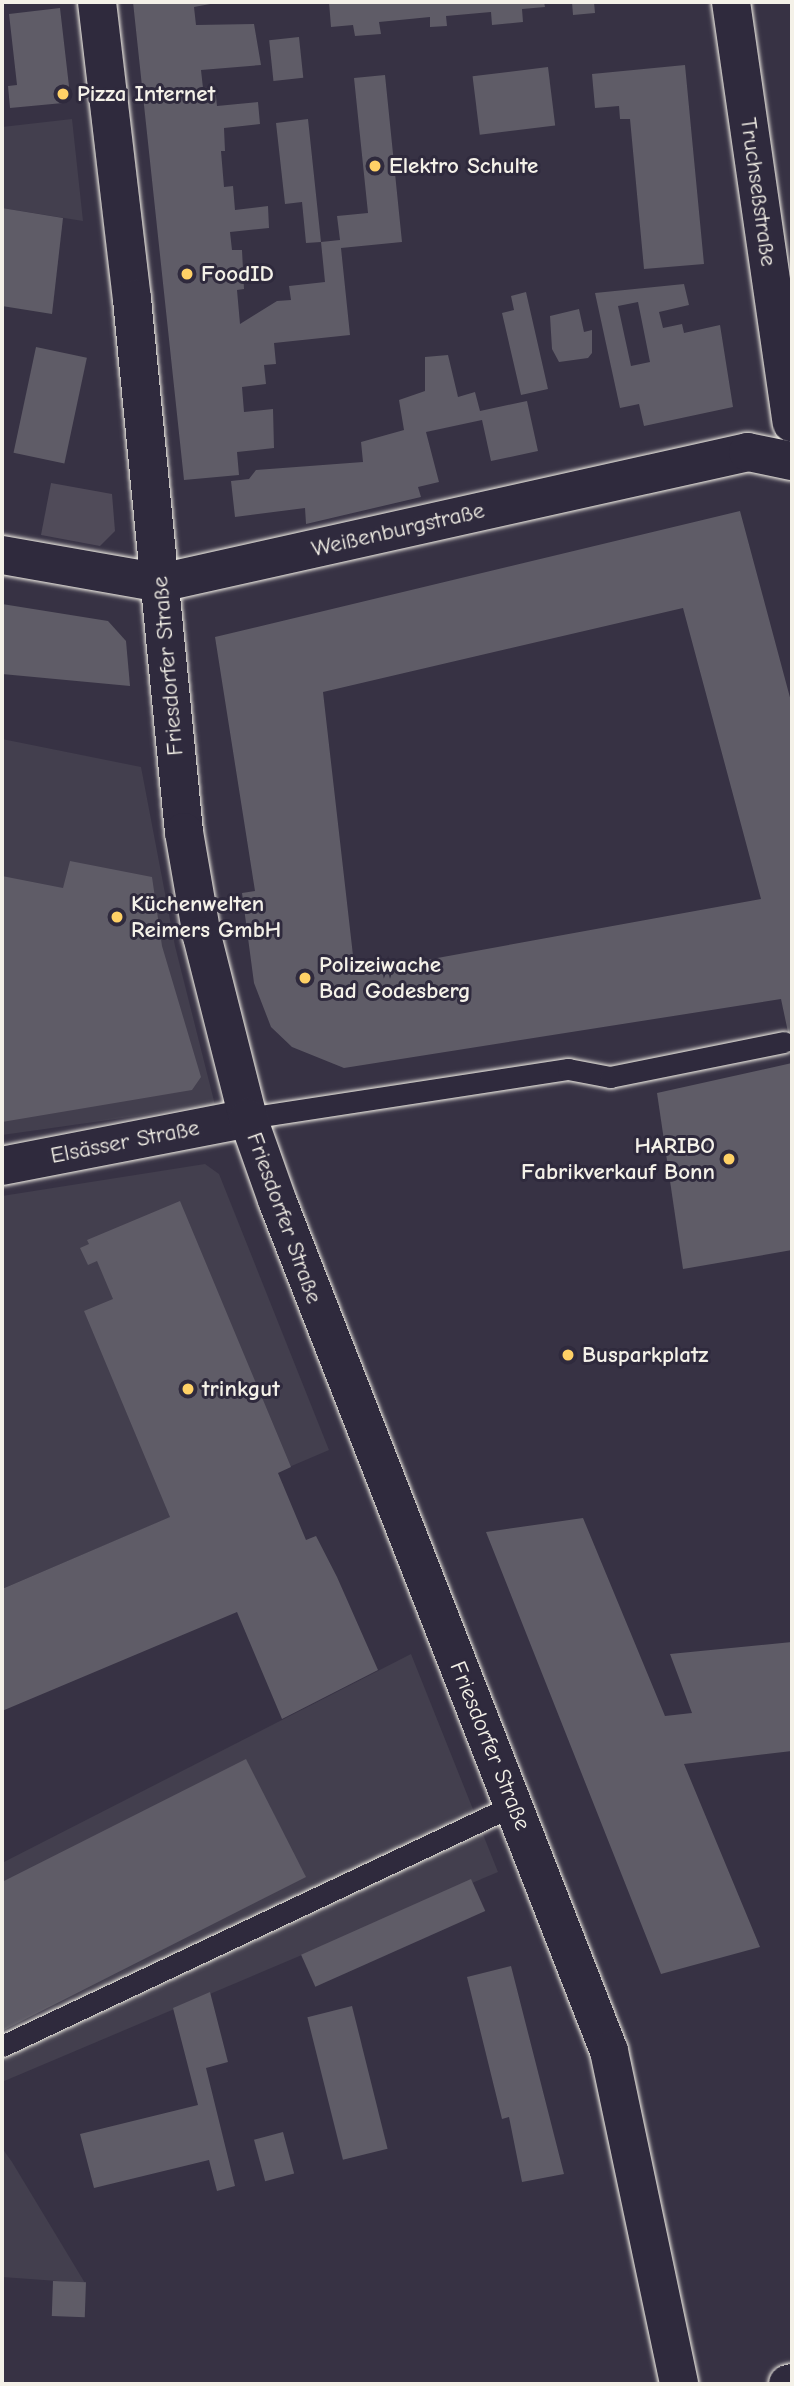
<!DOCTYPE html>
<html>
<head>
<meta charset="utf-8">
<style>
  body { margin:0 }
  #map { position:relative; width:794px; height:2386px; overflow:hidden; background:#373244; font-family:"Comic Neue",sans-serif }
  div>[style] { position:absolute }
  .built>* { inset:0; background:#433f4e }
  .green>* { inset:0; background:#504b59 }
  .building>* { inset:0; background:#5f5c67; transform-origin:0 0 }
  .roads { filter:drop-shadow(0 0 2px #f4f1e8) drop-shadow(0 0 2px #f4f1e8) }
  .lane>* { height:21px; margin:-10.5px; padding:0 10.5px; transform-origin:10.5px; border-radius:10.5px; background:#2f2a3d }
  .street>* { height:38px; margin:-19px; padding:0 19px; transform-origin:19px; border-radius:19px; background:#2f2a3d }
  .secondary>* { height:38px; margin:-19px; padding:0 19px; transform-origin:19px; border-radius:19px; background:#2f2a3d }
  .dots>* { width:19px; height:19px; translate:-50% -50%; box-sizing:border-box; border:4px solid #2f2a3d; border-radius:50% }
  span { translate:-50% -50%; white-space:nowrap; text-align:center; line-height:1.15; -webkit-text-stroke:6px #2f2a3d; paint-order:stroke }
  .poi-label { font-size:23px; color:#f4f1e8; font-weight:700 }
  .left { translate:0 -50%; text-align:left }
  .right { translate:-100% -50%; text-align:right }
  .street-label { font-size:23px; color:#f4f1e8 }
  .frame { position:absolute; inset:0; border:4px solid #f4f1e8; pointer-events:none }
</style>
</head>
<body>
<div id="map">
  <div class="built">
    <i style="clip-path:polygon(72px 119px,83px 221px,2px 208px,2px 127px)"></i>
    <i style="clip-path:polygon(2px 739px,141px 767px,175px 946px,215px 1105px,2px 1135px)"></i>
    <i style="clip-path:polygon(205px 1164px,219px 1174px,329px 1450px,2px 1589px,2px 1196px)"></i>
    <i style="clip-path:polygon(411px 1654px,498px 1872px,2px 2082px,2px 1863px)"></i>
    <i style="clip-path:polygon(2px 2148px,12px 2162px,85px 2283px,2px 2277px)"></i>
  </div>
  <div class="green">
    <i style="clip-path:polygon(51px 483px,112px 494px,115px 531px,100px 546px,41px 535px)"></i>
  </div>
  <div class="building">
    <i style="clip-path:polygon(133px 2px,221px 2px,194px 7px,196px 25px,254px 24px,261px 65px,201px 70px,203px 88px,215px 87px,217px 106px,258px 102px,260px 124px,224px 128px,225px 151px,221px 151px,224px 187px,233px 186px,235px 210px,268px 206px,269px 228px,230px 232px,232px 250px,242px 250px,244px 289px,237px 290px,240px 324px,277px 301px,291px 300px,289px 286px,325px 282px,321px 242px,306px 243px,302px 202px,285px 204px,276px 123px,308px 119px,321px 242px,340px 240px,337px 216px,368px 213px,354px 78px,385px 75px,402px 242px,341px 248px,350px 335px,274px 343px,276px 364px,264px 365px,266px 384px,242px 387px,244px 412px,273px 409px,274px 448px,237px 452px,239px 475px,184px 480px)"></i>
    <i style="clip-path:polygon(329px 2px,544px 2px,545px 7px,522px 9px,523px 22px,492px 25px,491px 12px,446px 16px,447px 26px,430px 27px,430px 17px,379px 22px,381px 34px,355px 36px,353px 25px,331px 27px)"></i>
    <i style="clip-path:polygon(572px 2px,594px 2px,595px 13px,573px 15px)"></i>
    <i style="clip-path:polygon(60px 8px,70px 95px,63px 103px,10px 108px,8px 86px,17px 85px,9px 14px)"></i>
    <i style="left:299px;top:37px;width:41px;height:30px;rotate:84deg"></i>
    <i style="clip-path:polygon(685px 65px,704px 264px,644px 269px,630px 119px,620px 119px,619px 106px,595px 108px,592px 74px)"></i>
    <i style="left:548px;top:67px;width:59px;height:76px;rotate:83deg"></i>
    <i style="clip-path:polygon(2px 208px,63px 218px,52px 314px,2px 306px)"></i>
    <i style="clip-path:polygon(evenodd,684px 284px,689px 305px,659px 312px,663px 328px,682px 324px,684px 333px,720px 325px,733px 407px,644px 426px,639px 404px,620px 408px,595px 293px,684px 284px,638px 302px,650px 362px,631px 366px,618px 306px,638px 302px)"></i>
    <i style="clip-path:polygon(526px 292px,548px 389px,521px 395px,502px 313px,514px 310px,511px 296px)"></i>
    <i style="clip-path:polygon(579px 309px,584px 332px,592px 330px,592px 353px,588px 358px,559px 362px,552px 349px,550px 316px)"></i>
    <i style="left:36px;top:347px;width:52px;height:108px;rotate:12deg"></i>
    <i style="clip-path:polygon(448px 355px,458px 397px,475px 392px,480px 411px,527px 401px,538px 451px,491px 461px,482px 420px,426px 432px,439px 482px,418px 487px,421px 497px,306px 524px,305px 508px,235px 517px,231px 481px,249px 479px,256px 470px,363px 462px,361px 442px,404px 430px,399px 400px,425px 391px,425px 357px)"></i>
    <i style="clip-path:polygon(evenodd,740px 511px,792px 705px,792px 1051px,781px 999px,344px 1068px,292px 1047px,271px 1027px,254px 983px,242px 893px,255px 891px,215px 637px,740px 511px,683px 608px,761px 899px,355px 973px,323px 692px,683px 608px)"></i>
    <i style="clip-path:polygon(2px 604px,108px 621px,126px 641px,130px 686px,2px 674px)"></i>
    <i style="clip-path:polygon(70px 861px,152px 877px,162px 946px,201px 1077px,192px 1090px,2px 1122px,2px 876px,63px 888px)"></i>
    <i style="clip-path:polygon(792px 1063px,792px 1250px,683px 1269px,657px 1093px)"></i>
    <i style="clip-path:polygon(180px 1201px,291px 1467px,278px 1473px,306px 1540px,316px 1536px,337px 1577px,378px 1670px,282px 1719px,237px 1612px,2px 1711px,2px 1589px,170px 1517px,84px 1311px,113px 1299px,97px 1261px,88px 1265px,80px 1248px,89px 1244px,87px 1240px)"></i>
    <i style="clip-path:polygon(583px 1518px,665px 1716px,692px 1713px,670px 1654px,792px 1642px,792px 1751px,684px 1764px,760px 1947px,661px 1974px,486px 1532px)"></i>
    <i style="clip-path:polygon(246px 1759px,306px 1877px,2px 2031px,2px 1882px)"></i>
    <i style="left:471px;top:1879px;width:35px;height:186px;rotate:66deg"></i>
    <i style="clip-path:polygon(511px 1966px,564px 2174px,522px 2182px,509px 2117px,502px 2119px,467px 1977px)"></i>
    <i style="clip-path:polygon(210px 1992px,228px 2062px,206px 2068px,235px 2186px,217px 2191px,209px 2160px,94px 2188px,80px 2134px,198px 2105px,173px 2008px)"></i>
    <i style="left:352px;top:2006px;width:147px;height:46px;rotate:76deg"></i>
    <i style="left:283px;top:2132px;width:43px;height:30px;rotate:75deg"></i>
    <i style="left:53px;top:2281px;width:33px;height:35px;rotate:2deg"></i>
  </div>
  <div class="roads">
    <div class="lane">
      <i style="left:248px;top:1118px;width:324px;rotate:-8.7deg"></i>
      <i style="left:568px;top:1069px;width:43px;rotate:10.8deg"></i>
      <i style="left:610px;top:1077px;width:177px;rotate:-11.4deg"></i>
      <i style="left:2px;top:2046px;width:566px;rotate:-25.21deg"></i>
    </div>
    <div class="street">
      <i style="left:731px;top:2px;width:425px;rotate:81.8deg"></i>
      <i style="left:2px;top:555px;width:160px;rotate:10deg"></i>
      <i style="left:160px;top:583px;width:602px;rotate:-12.56deg"></i>
      <i style="left:748px;top:452px;width:45px;rotate:11.6deg"></i>
      <i style="left:2px;top:1166px;width:251px;rotate:-11deg"></i>
      <i style="left:788px;top:2384px;width:4px;rotate:-14deg"></i>
    </div>
    <div class="secondary">
      <i style="left:97px;top:2px;width:299px;rotate:83.3deg"></i>
      <i style="left:132px;top:299px;width:536px;rotate:84.43deg"></i>
      <i style="left:184px;top:832px;width:106px;rotate:80.2deg"></i>
      <i style="left:202px;top:936px;width:188px;rotate:75.8deg"></i>
      <i style="left:248px;top:1118px;width:87px;rotate:70.5deg"></i>
      <i style="left:277px;top:1200px;width:913px;rotate:68.69deg"></i>
      <i style="left:609px;top:2051px;width:340px;rotate:78.1deg"></i>
    </div>
  </div>
  <div class="dots">
    <i style="left:63px;top:94px;background:#ffd166"></i>
    <i style="left:375px;top:166px;background:#ffd166"></i>
    <i style="left:187px;top:274px;background:#ffd166"></i>
    <i style="left:117px;top:917px;background:#ffd166"></i>
    <i style="left:305px;top:978px;background:#ffd166"></i>
    <i style="left:729px;top:1159px;background:#ffd166"></i>
    <i style="left:568px;top:1355px;background:#ffd166"></i>
    <i style="left:188px;top:1389px;background:#ffd166"></i>
  </div>
  <div class="poi-label">
    <span class="left" style="left:77px;top:94px">Pizza Internet</span>
    <span class="left" style="left:389px;top:166px">Elektro Schulte</span>
    <span class="left" style="left:201px;top:274px">FoodID</span>
    <span class="left" style="left:131px;top:917px">Küchenwelten<br>Reimers GmbH</span>
    <span class="left" style="left:319px;top:978px">Polizeiwache<br>Bad Godesberg</span>
    <span class="right" style="left:715px;top:1159px">HARIBO<br>Fabrikverkauf Bonn</span>
    <span class="left" style="left:582px;top:1355px">Busparkplatz</span>
    <span class="left" style="left:202px;top:1389px">trinkgut</span>
  </div>
  <div class="street-label">
    <span style="left:758px;top:192px;rotate:82deg">Truchseßstraße</span>
    <span style="left:398px;top:530px;rotate:-13deg">Weißenburgstraße</span>
    <span style="left:168px;top:666px;rotate:-95deg">Friesdorfer Straße</span>
    <span style="left:125px;top:1142px;rotate:-11deg">Elsässer Straße</span>
    <span style="left:284px;top:1218px;rotate:70deg">Friesdorfer Straße</span>
    <span style="left:490px;top:1746px;rotate:68deg">Friesdorfer Straße</span>
  </div>
  <div class="frame"></div>
</div>
</body>
</html>
